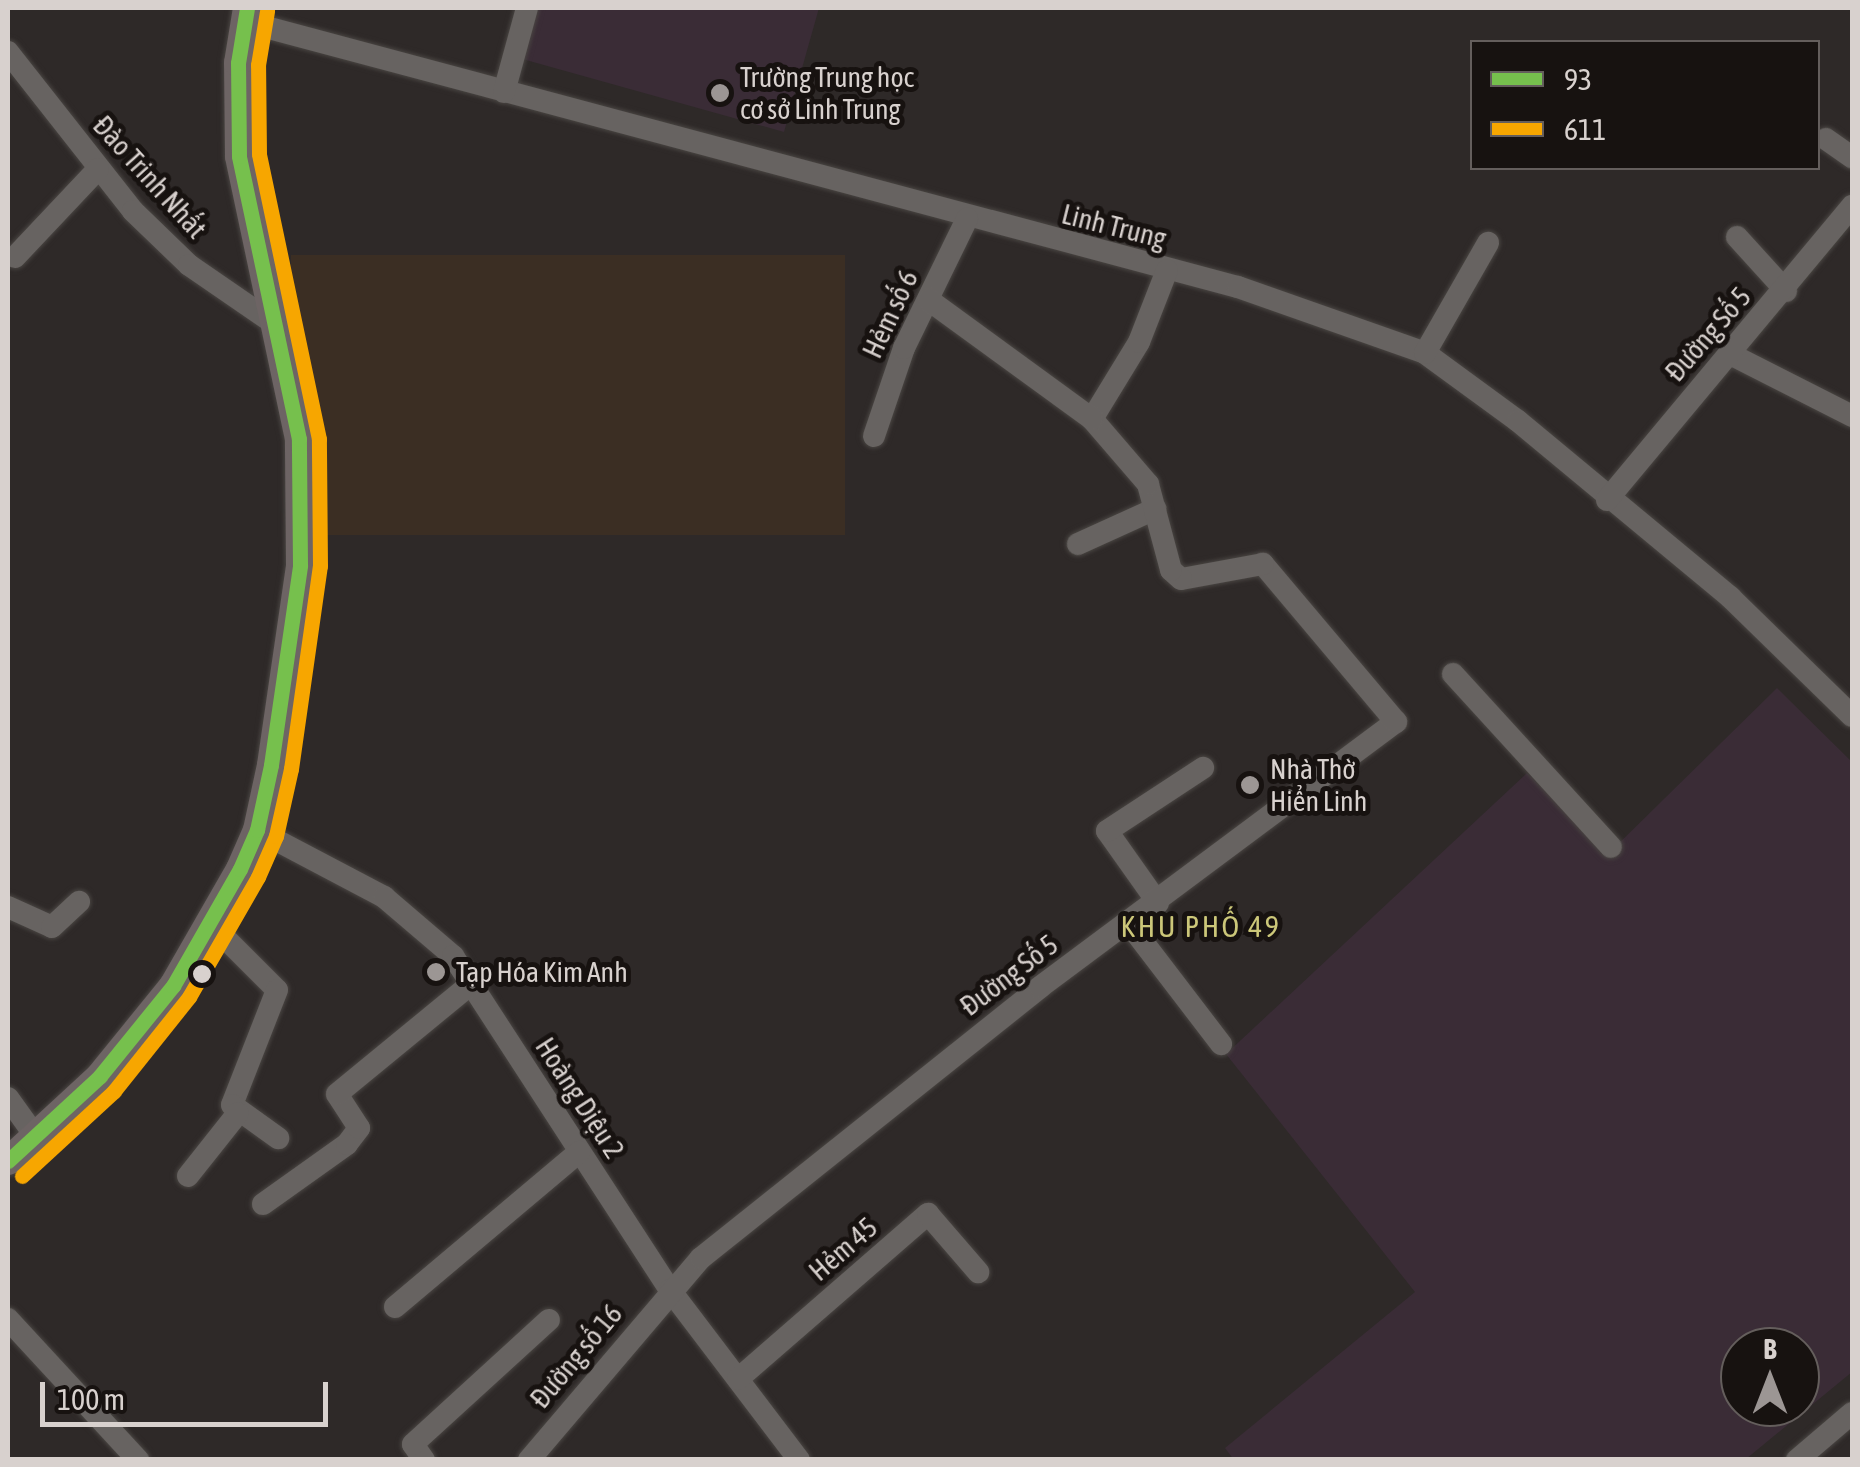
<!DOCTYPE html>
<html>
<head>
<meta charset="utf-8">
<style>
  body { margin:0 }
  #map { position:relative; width:1860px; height:1467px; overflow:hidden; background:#2e2928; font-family:"Asap Condensed",sans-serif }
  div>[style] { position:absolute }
  .industrial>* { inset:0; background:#3b2e23; transform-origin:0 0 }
  .education>* { inset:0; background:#3a2c36 }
  .roads { filter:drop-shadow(0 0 2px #494542) drop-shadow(0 0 2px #494542) }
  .minor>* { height:22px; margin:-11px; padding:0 11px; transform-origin:11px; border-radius:11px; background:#676361 }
  .major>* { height:28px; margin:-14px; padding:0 14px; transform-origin:14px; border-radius:14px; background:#6d6464 }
  .bus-1>* { height:15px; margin:-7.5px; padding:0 7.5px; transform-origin:7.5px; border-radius:7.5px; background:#76c04d }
  .bus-2>* { height:15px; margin:-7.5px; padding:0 7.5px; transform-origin:7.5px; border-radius:7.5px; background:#f7a600 }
  .dots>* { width:28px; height:28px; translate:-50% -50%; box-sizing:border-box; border:5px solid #171210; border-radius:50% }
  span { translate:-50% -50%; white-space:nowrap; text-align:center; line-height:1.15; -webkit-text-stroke:10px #171210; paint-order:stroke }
  .poi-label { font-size:28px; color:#d8d1ce }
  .left { translate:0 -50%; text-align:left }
  .street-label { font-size:28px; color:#d8d1ce }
  .neighbourhood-label { font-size:30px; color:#ccc779; letter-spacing:2.5px }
  .frame { position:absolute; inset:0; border:10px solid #d8d1ce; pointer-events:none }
  .legend { position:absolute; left:1470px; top:40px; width:350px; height:130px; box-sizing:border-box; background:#171210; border:2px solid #645e5c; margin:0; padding:12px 18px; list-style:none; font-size:30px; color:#d8d1ce }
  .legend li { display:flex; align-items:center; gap:20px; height:50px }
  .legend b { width:50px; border:2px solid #645e5c }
  .north { position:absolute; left:1720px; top:1327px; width:100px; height:100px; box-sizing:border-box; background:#171210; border:2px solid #645e5c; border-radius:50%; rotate:0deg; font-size:28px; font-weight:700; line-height:40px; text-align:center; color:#d8d1ce }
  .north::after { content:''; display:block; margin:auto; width:35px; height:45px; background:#9c9694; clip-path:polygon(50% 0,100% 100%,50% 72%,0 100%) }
  .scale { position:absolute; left:40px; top:1382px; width:288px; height:45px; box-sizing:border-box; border:5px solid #d8d1ce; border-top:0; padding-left:12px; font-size:30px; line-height:35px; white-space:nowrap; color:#d8d1ce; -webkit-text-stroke:8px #171210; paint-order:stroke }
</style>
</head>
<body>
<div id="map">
  <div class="industrial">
    <i style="left:291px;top:255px;width:554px;height:280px"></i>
  </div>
  <div class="education">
    <i style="clip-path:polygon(522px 8px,819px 8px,784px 132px,508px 55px)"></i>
    <i style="clip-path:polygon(evenodd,1777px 688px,1852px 762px,1852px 1372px,1746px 1459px,1234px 1460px,1225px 1448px,1415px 1292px,1226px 1054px,1527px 773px,1609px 853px,1777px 688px,1740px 1347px,1800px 1347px,1800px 1407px,1740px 1407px,1740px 1347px)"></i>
  </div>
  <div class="roads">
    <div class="minor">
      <i style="left:243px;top:21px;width:1030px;rotate:14.97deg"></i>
      <i style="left:1238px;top:287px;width:198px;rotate:19.4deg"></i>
      <i style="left:1425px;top:353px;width:115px;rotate:36.2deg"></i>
      <i style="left:1518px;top:421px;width:276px;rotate:39.7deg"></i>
      <i style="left:1730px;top:597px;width:170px;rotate:44.3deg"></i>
      <i style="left:8px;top:52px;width:202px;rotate:51.8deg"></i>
      <i style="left:133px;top:211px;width:78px;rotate:44deg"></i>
      <i style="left:189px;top:265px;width:97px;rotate:34.5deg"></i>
      <i style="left:504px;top:92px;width:87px;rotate:-74.7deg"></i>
      <i style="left:1826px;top:139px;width:32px;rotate:35deg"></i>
      <i style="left:1737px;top:237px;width:73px;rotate:47.8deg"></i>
      <i style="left:15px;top:257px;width:121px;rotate:-46.7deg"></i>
      <i style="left:1425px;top:353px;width:127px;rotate:-60.2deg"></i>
      <i style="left:1730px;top:354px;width:137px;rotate:26.9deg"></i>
      <i style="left:1092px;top:419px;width:90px;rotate:-58.6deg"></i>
      <i style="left:1139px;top:342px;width:77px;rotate:-68.7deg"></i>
      <i style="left:874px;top:436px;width:93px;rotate:-71.2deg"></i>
      <i style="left:904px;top:348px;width:144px;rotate:-64deg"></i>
      <i style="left:1607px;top:500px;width:383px;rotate:-50.2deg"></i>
      <i style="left:1078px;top:544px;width:85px;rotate:-24.4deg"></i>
      <i style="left:1453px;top:674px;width:234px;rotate:47.6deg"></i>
      <i style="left:257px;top:830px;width:144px;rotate:27.8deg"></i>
      <i style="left:384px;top:897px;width:91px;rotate:40.5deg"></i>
      <i style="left:453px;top:956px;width:398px;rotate:57deg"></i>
      <i style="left:670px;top:1290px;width:213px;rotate:52.8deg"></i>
      <i style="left:1158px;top:903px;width:88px;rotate:-125.3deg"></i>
      <i style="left:1107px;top:831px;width:115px;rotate:-33.3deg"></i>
      <i style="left:8px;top:907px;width:48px;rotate:24.4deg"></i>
      <i style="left:52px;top:927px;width:37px;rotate:-43deg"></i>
      <i style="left:211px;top:924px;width:93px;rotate:45deg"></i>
      <i style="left:277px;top:990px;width:123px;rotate:111.4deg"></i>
      <i style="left:232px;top:1105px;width:57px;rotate:35.7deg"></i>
      <i style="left:1130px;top:925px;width:150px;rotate:52.6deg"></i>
      <i style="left:8px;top:1098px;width:48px;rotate:54.3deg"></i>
      <i style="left:188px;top:1176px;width:80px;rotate:-51.6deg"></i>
      <i style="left:263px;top:1204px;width:103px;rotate:-35.5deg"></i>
      <i style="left:347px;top:1144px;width:20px;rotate:-53deg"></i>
      <i style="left:359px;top:1128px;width:40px;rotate:-122.9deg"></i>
      <i style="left:337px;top:1094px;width:173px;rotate:-39.4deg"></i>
      <i style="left:395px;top:1307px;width:241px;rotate:-40.1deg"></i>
      <i style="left:8px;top:1319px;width:192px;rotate:47.3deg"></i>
      <i style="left:738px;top:1379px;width:252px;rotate:-41deg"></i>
      <i style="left:928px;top:1214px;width:77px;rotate:49.2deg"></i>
      <i style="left:424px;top:1460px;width:19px;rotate:-125deg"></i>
      <i style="left:413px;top:1444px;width:184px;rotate:-42.4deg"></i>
      <i style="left:529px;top:1460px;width:265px;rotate:-49.6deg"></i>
      <i style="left:701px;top:1258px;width:434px;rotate:-38.6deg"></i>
      <i style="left:1040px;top:987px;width:444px;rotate:-36.7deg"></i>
      <i style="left:1396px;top:722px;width:207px;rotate:-130.1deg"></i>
      <i style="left:1263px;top:564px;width:83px;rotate:169.6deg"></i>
      <i style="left:1181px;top:579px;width:13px;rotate:-138deg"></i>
      <i style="left:1171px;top:570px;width:89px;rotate:-105deg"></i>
      <i style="left:1148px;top:484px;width:86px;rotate:-130.7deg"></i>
      <i style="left:1092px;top:419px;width:202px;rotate:-143.9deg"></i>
      <i style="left:1797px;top:1460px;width:72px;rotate:-40.5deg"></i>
    </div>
    <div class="major">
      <i style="left:8px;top:1161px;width:125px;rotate:-42.7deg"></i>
      <i style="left:100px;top:1076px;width:116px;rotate:-51deg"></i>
      <i style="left:173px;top:986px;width:135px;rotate:-60.2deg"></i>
      <i style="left:240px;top:869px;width:43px;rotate:-66.4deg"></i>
      <i style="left:257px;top:830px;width:66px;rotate:-77.8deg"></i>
      <i style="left:271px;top:765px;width:202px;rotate:-81.7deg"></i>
      <i style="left:300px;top:565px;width:126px;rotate:-90.5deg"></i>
      <i style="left:299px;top:439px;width:289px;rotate:-102deg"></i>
      <i style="left:239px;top:156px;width:93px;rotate:-90.6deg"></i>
      <i style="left:238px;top:63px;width:56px;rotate:-80.7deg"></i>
    </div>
  </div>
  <div class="bus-1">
    <i style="left:8px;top:1161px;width:125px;rotate:-42.7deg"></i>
    <i style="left:100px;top:1076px;width:116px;rotate:-51deg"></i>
    <i style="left:173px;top:986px;width:135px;rotate:-60.2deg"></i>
    <i style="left:240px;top:869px;width:43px;rotate:-66.4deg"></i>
    <i style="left:257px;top:830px;width:66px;rotate:-77.8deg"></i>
    <i style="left:271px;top:765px;width:202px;rotate:-81.7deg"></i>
    <i style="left:300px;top:565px;width:126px;rotate:-90.5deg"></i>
    <i style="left:299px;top:439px;width:289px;rotate:-102deg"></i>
    <i style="left:239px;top:156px;width:93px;rotate:-90.6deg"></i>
    <i style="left:238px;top:63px;width:56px;rotate:-80.7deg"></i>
  </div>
  <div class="bus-2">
    <i style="left:22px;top:1176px;width:125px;rotate:-42.7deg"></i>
    <i style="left:114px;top:1091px;width:120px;rotate:-51.4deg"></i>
    <i style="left:189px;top:997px;width:138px;rotate:-60.1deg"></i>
    <i style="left:258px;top:877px;width:45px;rotate:-66.3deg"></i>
    <i style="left:276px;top:836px;width:69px;rotate:-77.4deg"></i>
    <i style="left:291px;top:769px;width:205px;rotate:-81.9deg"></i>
    <i style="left:320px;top:566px;width:127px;rotate:-90.5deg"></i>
    <i style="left:319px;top:439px;width:291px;rotate:-101.9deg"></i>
    <i style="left:259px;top:154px;width:89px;rotate:-90.6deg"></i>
    <i style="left:258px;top:65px;width:55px;rotate:-80.5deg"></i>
  </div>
  <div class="dots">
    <i style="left:720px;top:93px;background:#9c9694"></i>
    <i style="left:1250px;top:785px;background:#9c9694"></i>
    <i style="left:436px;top:972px;background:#9c9694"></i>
    <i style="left:202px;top:974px;background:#d8d1ce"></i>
  </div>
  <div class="poi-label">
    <span class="left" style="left:740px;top:93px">Trường Trung học<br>cơ sở Linh Trung</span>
    <span class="left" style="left:1270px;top:785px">Nhà Thờ<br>Hiển Linh</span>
    <span class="left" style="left:456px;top:972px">Tạp Hóa Kim Anh</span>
  </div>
  <div class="street-label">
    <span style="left:150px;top:177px;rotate:48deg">Đào Trinh Nhất</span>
    <span style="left:1114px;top:226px;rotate:14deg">Linh Trung</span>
    <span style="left:890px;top:314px;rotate:-65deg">Hẻm số 6</span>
    <span style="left:1708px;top:334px;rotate:-49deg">Đường Số 5</span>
    <span style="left:1009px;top:975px;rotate:-37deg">Đường Số 5</span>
    <span style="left:580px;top:1098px;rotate:57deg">Hoàng Diệu 2</span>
    <span style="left:843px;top:1249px;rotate:-41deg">Hẻm 45</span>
    <span style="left:576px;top:1356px;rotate:-50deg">Đường số 16</span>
  </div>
  <div class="neighbourhood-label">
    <span style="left:1201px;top:926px">KHU PHỐ 49</span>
  </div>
  <div class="frame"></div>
  <ul class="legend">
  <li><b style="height:12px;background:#76c04d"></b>93</li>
  <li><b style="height:12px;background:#f7a600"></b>611</li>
  </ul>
  <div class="north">B</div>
  <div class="scale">100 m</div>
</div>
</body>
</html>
